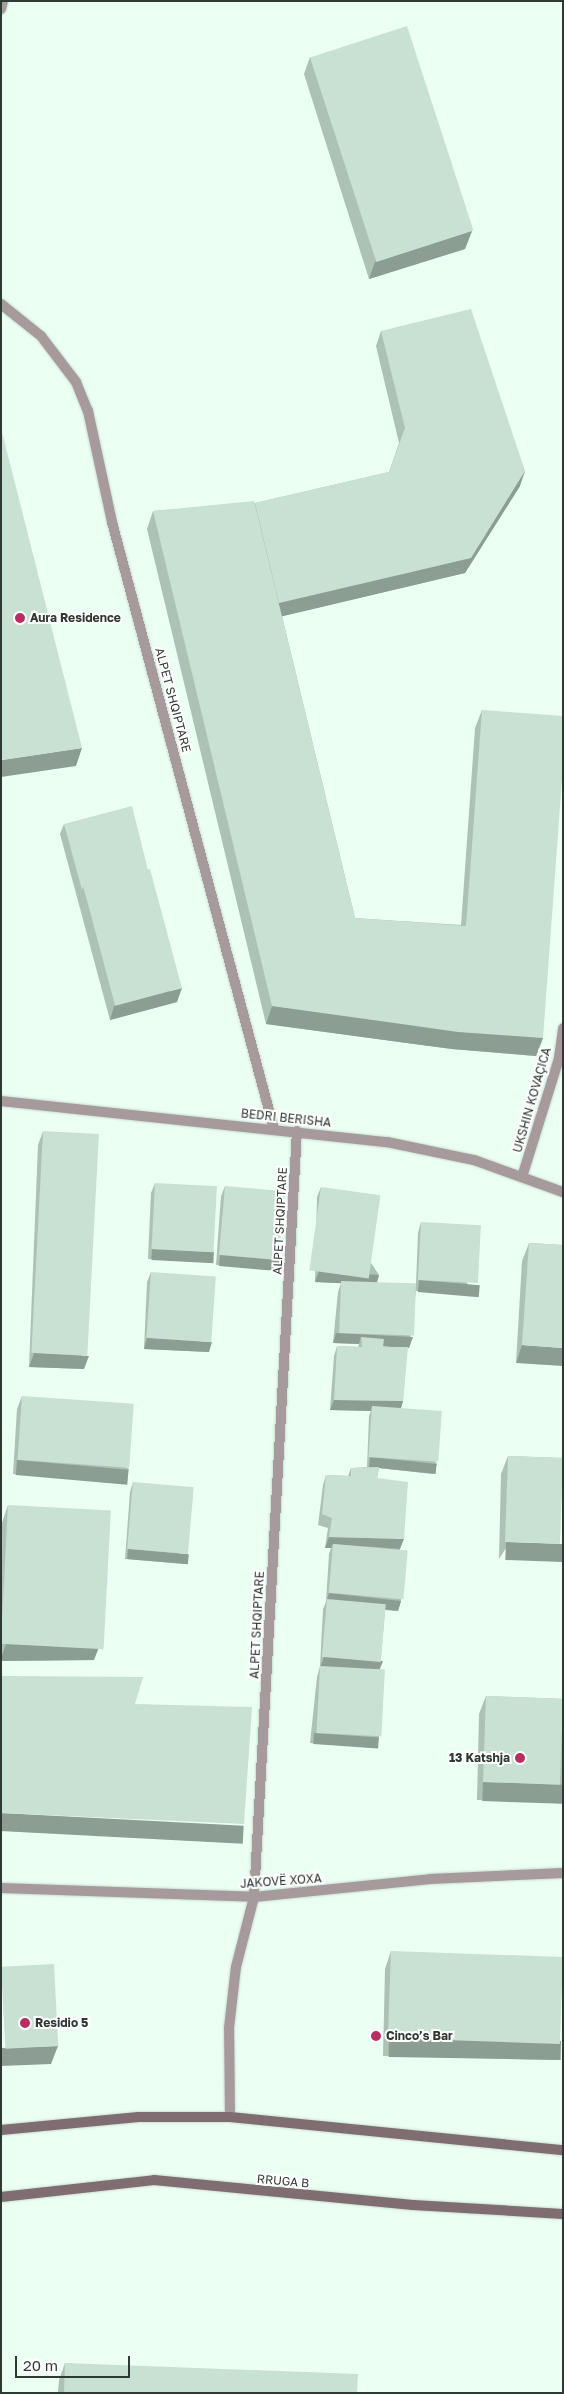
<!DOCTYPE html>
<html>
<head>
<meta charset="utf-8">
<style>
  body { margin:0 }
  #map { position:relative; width:564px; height:2394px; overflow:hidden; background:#ebfff3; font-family:"Golos Text",sans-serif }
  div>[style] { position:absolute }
  .roads { filter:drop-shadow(0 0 1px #c9dbd0) drop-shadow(0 0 1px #c9dbd0) }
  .lane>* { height:10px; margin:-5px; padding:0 5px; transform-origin:5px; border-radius:5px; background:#a79a9d }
  .street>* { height:10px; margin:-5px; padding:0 5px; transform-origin:5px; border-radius:5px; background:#a79a9d }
  .secondary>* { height:10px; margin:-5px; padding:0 5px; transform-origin:5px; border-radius:5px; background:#7f6d71 }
  .wall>* { inset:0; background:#acc2b5 }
  .shaded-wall>* { inset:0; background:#8c9e93; transform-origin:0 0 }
  .building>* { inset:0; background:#c8e1d2; transform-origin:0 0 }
  .dots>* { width:14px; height:14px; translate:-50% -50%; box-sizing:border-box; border:2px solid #fff; border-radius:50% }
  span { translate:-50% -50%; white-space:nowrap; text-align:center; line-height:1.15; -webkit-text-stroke:4px #fff; paint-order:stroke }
  .poi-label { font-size:12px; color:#2f3933; font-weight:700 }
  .left { translate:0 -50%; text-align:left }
  .right { translate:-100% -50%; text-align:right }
  .street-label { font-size:12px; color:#2f3933 }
  .frame { position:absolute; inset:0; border:2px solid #2f3933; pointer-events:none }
  .scale { position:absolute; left:15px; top:2356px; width:115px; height:22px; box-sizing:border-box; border:2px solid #2f3933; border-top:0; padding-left:6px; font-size:15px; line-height:18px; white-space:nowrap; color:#2f3933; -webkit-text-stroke:4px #fff; paint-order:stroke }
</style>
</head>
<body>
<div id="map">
  <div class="roads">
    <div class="lane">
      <i style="left:1px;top:9px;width:8px;rotate:-76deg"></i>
    </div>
    <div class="street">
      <i style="left:1px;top:304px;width:51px;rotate:38.7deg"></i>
      <i style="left:41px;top:336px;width:58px;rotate:52.7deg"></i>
      <i style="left:76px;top:382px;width:31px;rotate:68deg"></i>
      <i style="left:88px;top:411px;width:114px;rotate:77.8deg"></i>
      <i style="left:112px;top:522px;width:628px;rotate:75.06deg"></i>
      <i style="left:1px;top:1101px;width:388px;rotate:6.1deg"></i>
      <i style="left:387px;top:1142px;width:89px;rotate:11.7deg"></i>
      <i style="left:474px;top:1160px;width:95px;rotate:19.8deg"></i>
      <i style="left:522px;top:1177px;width:125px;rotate:-72.7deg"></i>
      <i style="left:559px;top:1058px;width:30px;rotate:-82deg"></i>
      <i style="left:1px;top:1888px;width:253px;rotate:2deg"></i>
      <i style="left:254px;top:1897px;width:177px;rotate:-5.8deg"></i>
      <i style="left:430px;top:1879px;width:133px;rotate:-2.6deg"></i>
      <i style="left:230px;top:2117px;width:89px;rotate:-90.6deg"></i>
      <i style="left:229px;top:2028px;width:61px;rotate:-83.5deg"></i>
      <i style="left:236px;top:1967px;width:72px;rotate:-75.6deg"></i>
      <i style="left:254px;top:1897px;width:767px;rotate:-86.79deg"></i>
    </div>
    <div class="secondary">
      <i style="left:1px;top:2130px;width:138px;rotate:-5.4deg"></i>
      <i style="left:138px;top:2117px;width:92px"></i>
      <i style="left:230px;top:2117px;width:335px;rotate:5.7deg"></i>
      <i style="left:1px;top:2197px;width:154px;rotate:-6.3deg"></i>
      <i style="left:154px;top:2180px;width:260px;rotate:5.5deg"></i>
      <i style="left:413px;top:2205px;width:150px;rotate:3.4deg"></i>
    </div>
  </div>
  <div class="wall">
    <i style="clip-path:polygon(310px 57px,472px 231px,465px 249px,369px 279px,304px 74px)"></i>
    <i style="clip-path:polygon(381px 331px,520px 486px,465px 573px,282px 616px,355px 918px,461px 925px,475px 728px,482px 710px,543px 1038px,536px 1056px,452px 1049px,266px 1024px,147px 529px,153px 511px,255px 503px,389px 472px,399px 443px,376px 346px)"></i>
    <i style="clip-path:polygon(64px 824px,177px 1002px,110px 1020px,60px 834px)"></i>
    <i style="clip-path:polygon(43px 1131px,84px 1369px,29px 1367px,38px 1145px)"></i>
    <i style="clip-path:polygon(155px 1183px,214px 1252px,210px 1262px,148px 1259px,151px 1193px)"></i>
    <i style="clip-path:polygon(225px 1186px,280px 1260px,276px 1270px,216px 1265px,221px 1196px)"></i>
    <i style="clip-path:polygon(evenodd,321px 1187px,379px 1275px,377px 1283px,416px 1284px,418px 1233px,421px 1222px,477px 1296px,416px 1291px,409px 1348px,407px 1348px,403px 1401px,401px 1408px,437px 1464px,433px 1474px,379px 1468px,377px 1478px,400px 1549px,401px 1601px,398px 1611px,385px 1610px,380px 1669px,379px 1738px,376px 1748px,310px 1743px,317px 1677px,320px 1666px,323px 1609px,326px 1602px,329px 1554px,331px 1548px,325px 1548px,328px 1528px,318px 1525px,323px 1485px,326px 1475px,348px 1476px,351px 1468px,372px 1467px,367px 1467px,369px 1416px,371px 1411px,330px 1410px,334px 1356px,337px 1346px,358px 1347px,359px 1344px,333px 1343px,338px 1292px,341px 1283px,315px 1282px,317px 1197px,321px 1187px,383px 1346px,403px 1347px,383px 1347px,383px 1346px)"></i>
    <i style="clip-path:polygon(529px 1243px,563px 1245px,516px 1363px,522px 1261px)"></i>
    <i style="clip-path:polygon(151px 1272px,209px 1352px,144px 1349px,147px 1282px)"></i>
    <i style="clip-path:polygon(22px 1396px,129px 1469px,124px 1482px,13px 1474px,17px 1409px)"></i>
    <i style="clip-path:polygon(508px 1456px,563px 1458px,499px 1559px,501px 1474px)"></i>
    <i style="clip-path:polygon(133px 1482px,186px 1564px,125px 1559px,130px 1492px)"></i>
    <i style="clip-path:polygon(8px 1505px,94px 1660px,1px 1661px,2px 1523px)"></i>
    <i style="clip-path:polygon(486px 1696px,563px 1699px,563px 1803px,477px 1800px,479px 1714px)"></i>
    <i style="clip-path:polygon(391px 1951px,561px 2042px,555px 2060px,383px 2056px,385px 1969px)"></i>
    <i style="clip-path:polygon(65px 2363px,357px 2393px,58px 2393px,59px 2380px)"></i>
  </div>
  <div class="shaded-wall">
    <i style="clip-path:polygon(472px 231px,465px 249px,369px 279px,375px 262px)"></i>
    <i style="clip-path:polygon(525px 471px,520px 486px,465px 573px,271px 619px,277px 604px)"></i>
    <i style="clip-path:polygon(82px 748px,76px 766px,1px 777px,2px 760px)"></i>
    <i style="clip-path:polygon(182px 988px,177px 1002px,110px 1020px,114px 1006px)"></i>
    <i style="clip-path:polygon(272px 1006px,543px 1038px,536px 1056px,452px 1049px,266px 1024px)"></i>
    <i style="left:152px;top:1249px;width:62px;height:11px;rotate:3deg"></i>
    <i style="left:220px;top:1255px;width:60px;height:11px;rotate:5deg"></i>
    <i style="clip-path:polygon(319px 1271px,379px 1275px,376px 1285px,315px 1282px)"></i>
    <i style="left:419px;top:1280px;width:61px;height:12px;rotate:5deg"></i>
    <i style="clip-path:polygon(336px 1333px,413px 1337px,409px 1348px,362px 1345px,361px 1337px,359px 1344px,333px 1343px)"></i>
    <i style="clip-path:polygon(147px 1338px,212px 1342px,209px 1352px,144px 1349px)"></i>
    <i style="clip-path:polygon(522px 1345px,563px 1348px,563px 1366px,516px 1363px)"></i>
    <i style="clip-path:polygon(34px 1353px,89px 1356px,84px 1369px,29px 1367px)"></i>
    <i style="clip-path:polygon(334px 1400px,403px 1401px,400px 1411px,372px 1406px,371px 1411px,330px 1410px)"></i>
    <i style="left:370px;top:1457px;width:67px;height:10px;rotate:6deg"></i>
    <i style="left:17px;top:1460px;width:112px;height:15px;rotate:5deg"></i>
    <i style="clip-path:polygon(329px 1537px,404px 1539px,400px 1549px,333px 1544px,331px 1548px,325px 1548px)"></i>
    <i style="left:506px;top:1542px;width:57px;height:18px;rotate:2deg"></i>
    <i style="left:128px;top:1549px;width:61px;height:10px;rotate:5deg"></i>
    <i style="clip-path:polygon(329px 1593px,401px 1601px,398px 1611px,327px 1603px,327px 1600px)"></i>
    <i style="clip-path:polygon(101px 1642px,94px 1660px,1px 1661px,1px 1658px,6px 1644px)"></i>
    <i style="clip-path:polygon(324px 1657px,383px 1661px,379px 1671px,320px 1668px)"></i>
    <i style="left:314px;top:1733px;width:65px;height:11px;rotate:4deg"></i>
    <i style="left:483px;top:1782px;width:80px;height:19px;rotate:2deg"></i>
    <i style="left:1px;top:1813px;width:243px;height:18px;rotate:3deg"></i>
    <i style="left:389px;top:2038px;width:172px;height:19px;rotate:1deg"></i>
    <i style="clip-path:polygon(58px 2046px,51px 2064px,1px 2066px,1px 2048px)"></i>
  </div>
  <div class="building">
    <i style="left:407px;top:26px;width:215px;height:102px;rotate:72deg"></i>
    <i style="clip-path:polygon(471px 309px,525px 471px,471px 558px,279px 603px,255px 503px,389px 472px,405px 428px,381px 331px)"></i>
    <i style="clip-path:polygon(1px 428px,82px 748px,2px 760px,1px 758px)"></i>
    <i style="clip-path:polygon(254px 501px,355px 918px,466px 926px,482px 710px,563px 716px,563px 766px,543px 1038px,458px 1032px,272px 1006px,153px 511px)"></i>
    <i style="clip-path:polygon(132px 806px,148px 870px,83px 887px,82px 890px,64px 824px)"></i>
    <i style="left:150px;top:869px;width:123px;height:69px;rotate:75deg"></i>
    <i style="left:43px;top:1131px;width:56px;height:222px;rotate:3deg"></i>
    <i style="left:155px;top:1183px;width:62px;height:66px;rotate:3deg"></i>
    <i style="left:225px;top:1186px;width:60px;height:69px;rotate:5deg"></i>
    <i style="left:321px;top:1187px;width:60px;height:84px;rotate:8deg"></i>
    <i style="left:421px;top:1222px;width:60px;height:58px;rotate:3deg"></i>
    <i style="clip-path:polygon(529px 1243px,563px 1245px,563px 1348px,522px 1345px)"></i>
    <i style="left:151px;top:1272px;width:65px;height:66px;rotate:4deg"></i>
    <i style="left:341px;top:1281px;width:75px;height:52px;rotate:2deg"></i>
    <i style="clip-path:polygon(361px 1337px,384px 1339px,383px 1347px,408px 1347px,403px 1401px,334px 1400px,337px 1346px,362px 1347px)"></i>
    <i style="left:22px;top:1396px;width:112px;height:64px;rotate:4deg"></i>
    <i style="left:372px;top:1406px;width:70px;height:51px;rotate:4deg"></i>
    <i style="left:508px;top:1456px;width:55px;height:86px;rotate:2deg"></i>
    <i style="clip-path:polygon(379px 1467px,377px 1478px,408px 1482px,404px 1539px,329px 1537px,332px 1518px,322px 1514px,326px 1475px,351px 1476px,351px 1468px)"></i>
    <i style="left:133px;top:1482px;width:61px;height:67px;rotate:5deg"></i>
    <i style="left:8px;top:1505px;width:103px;height:139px;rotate:3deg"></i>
    <i style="left:333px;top:1544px;width:75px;height:49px;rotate:5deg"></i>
    <i style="left:327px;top:1599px;width:59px;height:58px;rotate:5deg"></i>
    <i style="left:320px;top:1666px;width:65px;height:67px;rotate:3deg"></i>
    <i style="clip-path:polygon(1px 1676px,143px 1677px,135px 1704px,252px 1707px,244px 1824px,1px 1813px)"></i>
    <i style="left:486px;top:1696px;width:77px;height:86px;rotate:2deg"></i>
    <i style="left:391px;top:1951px;width:172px;height:87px;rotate:2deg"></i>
    <i style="left:54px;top:1964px;width:82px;height:53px;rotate:87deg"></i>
    <i style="clip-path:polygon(65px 2363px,358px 2374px,357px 2393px,64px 2393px)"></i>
  </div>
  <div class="dots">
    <i style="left:20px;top:618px;background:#ba2d60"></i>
    <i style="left:520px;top:1758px;background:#ba2d60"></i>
    <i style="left:25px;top:2023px;background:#ba2d60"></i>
    <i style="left:376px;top:2036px;background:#ba2d60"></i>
  </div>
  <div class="poi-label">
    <span class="left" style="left:30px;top:618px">Aura Residence</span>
    <span class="right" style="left:510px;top:1758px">13 Katshja</span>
    <span class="left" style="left:35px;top:2023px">Residio 5</span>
    <span class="left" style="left:386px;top:2036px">Cinco’s Bar</span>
  </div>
  <div class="street-label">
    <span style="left:173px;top:700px;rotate:75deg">ALPET SHQIPTARE</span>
    <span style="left:532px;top:1100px;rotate:-74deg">UKSHIN KOVAÇICA</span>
    <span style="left:286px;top:1118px;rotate:6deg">BEDRI BERISHA</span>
    <span style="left:280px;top:1221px;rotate:-87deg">ALPET SHQIPTARE</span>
    <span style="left:257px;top:1625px;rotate:-87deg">ALPET SHQIPTARE</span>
    <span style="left:281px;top:1881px;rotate:-4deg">JAKOVË XOXA</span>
    <span style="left:283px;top:2181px;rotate:5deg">RRUGA B</span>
  </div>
  <div class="frame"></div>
  <div class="scale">20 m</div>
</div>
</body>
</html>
